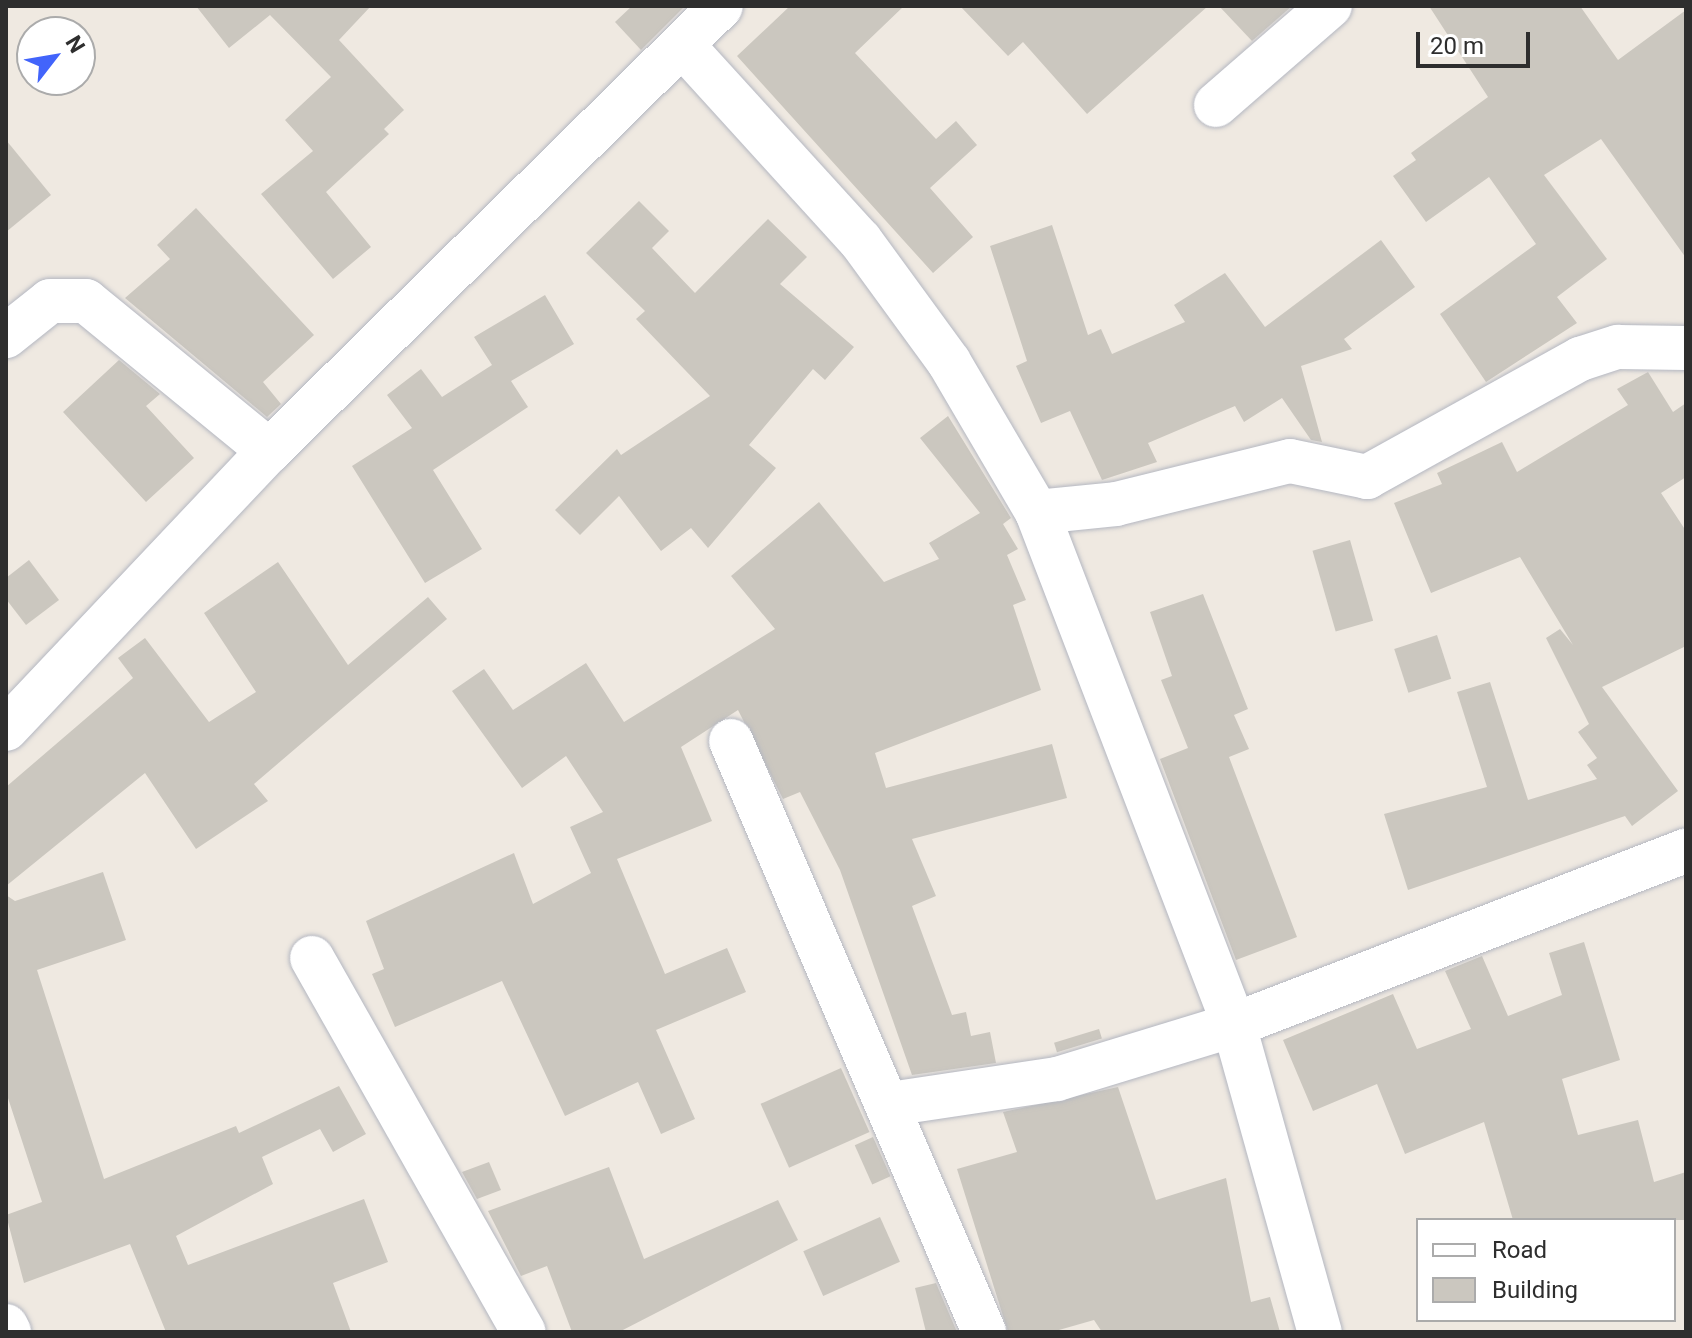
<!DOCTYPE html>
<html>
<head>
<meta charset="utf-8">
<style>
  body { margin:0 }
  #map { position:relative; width:1692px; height:1338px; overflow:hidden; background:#efe9e1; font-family:Roboto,sans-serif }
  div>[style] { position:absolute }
  .building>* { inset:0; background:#cbc7bf; transform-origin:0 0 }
  .roads { filter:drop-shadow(0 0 2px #b4b7c1) drop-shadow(0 0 2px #b4b7c1) }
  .minor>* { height:44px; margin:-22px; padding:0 22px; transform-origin:22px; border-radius:22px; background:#fff }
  span { translate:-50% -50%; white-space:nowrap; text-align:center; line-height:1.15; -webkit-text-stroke:8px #fff; paint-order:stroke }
  .frame { position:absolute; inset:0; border:8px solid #2e2e2e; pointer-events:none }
  .legend { position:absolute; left:1416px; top:1218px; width:260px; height:104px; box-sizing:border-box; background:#fff; border:2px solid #ababab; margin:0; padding:10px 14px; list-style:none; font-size:24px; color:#2e2e2e }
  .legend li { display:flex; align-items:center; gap:16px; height:40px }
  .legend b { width:40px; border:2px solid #ababab }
  .north { position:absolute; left:16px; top:16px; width:80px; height:80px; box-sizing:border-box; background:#fff; border:2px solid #ababab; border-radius:50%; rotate:59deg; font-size:22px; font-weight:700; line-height:32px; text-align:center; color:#2e2e2e }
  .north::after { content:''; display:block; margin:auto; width:28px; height:36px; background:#4264fb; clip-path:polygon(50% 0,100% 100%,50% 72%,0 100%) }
  .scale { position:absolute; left:1416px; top:32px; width:114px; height:36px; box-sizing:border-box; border:4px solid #2e2e2e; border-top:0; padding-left:10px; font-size:24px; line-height:28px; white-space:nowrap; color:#2e2e2e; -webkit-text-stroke:6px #fff; paint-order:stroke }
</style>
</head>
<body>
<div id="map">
  <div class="building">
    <i style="clip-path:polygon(196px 6px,371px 6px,339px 40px,404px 110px,384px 129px,389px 134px,326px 192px,371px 247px,333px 279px,261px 194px,313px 151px,285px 120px,331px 77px,270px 15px,229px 48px)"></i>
    <i style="clip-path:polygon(632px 6px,685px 6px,641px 50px,615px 22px)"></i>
    <i style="clip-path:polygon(790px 6px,904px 6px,855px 53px,936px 139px,956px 121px,977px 145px,930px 188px,973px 237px,933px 273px,737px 56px)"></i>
    <i style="clip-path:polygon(960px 6px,1208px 6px,1087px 114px,1023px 42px,1008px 56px)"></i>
    <i style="clip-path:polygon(1219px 6px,1292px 6px,1252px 41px)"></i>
    <i style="clip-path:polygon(1429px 6px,1580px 6px,1618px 60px,1686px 10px,1686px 258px,1601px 139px,1544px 175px,1607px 259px,1557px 297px,1577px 323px,1486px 382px,1440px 314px,1536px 244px,1489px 177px,1426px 222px,1393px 176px,1416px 160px,1411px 153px,1488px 97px)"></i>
    <i style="clip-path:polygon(6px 140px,51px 195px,6px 232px)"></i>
    <i style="clip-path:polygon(639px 201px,669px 231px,652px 248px,695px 293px,768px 219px,807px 257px,780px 284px,854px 347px,825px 380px,813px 369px,749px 445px,776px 468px,708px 548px,691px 528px,661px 551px,619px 496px,580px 535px,555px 510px,617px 449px,621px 455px,710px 396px,636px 319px,645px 311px,586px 253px)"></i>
    <i style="clip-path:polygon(196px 208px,314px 335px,263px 382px,281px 404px,267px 417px,125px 298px,170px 259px,157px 245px)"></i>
    <i style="clip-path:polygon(1052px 225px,1088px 335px,1101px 329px,1112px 354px,1185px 322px,1174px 305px,1225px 273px,1265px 327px,1381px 240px,1415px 287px,1344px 339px,1352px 349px,1301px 366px,1322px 442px,1311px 440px,1282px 398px,1244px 422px,1235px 406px,1148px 443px,1157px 462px,1102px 480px,1070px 411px,1041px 423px,1016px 366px,1027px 361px,990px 246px)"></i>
    <i style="clip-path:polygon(545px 295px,574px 344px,511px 381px,528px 407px,433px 470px,482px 549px,425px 583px,352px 466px,412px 428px,387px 395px,421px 369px,442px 397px,492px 365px,474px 337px)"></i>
    <i style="clip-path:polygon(119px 360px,160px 394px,146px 406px,194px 458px,146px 502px,63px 412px)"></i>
    <i style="clip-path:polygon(1648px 372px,1673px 412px,1686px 403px,1686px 477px,1661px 493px,1686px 531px,1686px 646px,1602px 687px,1678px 791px,1632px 826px,1625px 816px,1408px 890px,1384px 814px,1487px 787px,1457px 692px,1490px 682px,1528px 800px,1597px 779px,1587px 765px,1597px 758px,1578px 732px,1589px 724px,1546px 638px,1560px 629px,1573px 645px,1520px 557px,1431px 593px,1394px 503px,1442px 484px,1437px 473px,1502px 442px,1517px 472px,1628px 405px,1617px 389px)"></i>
    <i style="clip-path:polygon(948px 416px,1011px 518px,1003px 524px,1018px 549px,1007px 555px,1026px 600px,1013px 605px,1041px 690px,875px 753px,886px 788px,1052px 744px,1067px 798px,912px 839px,936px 896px,912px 906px,952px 1015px,966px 1012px,971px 1036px,990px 1032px,996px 1063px,912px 1075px,840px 870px,800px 792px,783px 799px,738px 710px,681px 747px,712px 821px,617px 859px,665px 974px,727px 948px,746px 992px,656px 1030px,695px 1119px,661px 1134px,638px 1082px,565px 1116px,502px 981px,395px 1027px,372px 974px,384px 969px,366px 921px,514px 853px,533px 904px,591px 873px,570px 827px,603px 812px,566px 756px,522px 788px,452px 691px,484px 669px,513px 710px,586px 663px,624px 722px,775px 629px,731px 576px,819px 502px,884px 582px,939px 559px,929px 543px,980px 513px,920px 438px)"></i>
    <i style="left:1350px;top:540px;width:84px;height:39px;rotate:74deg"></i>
    <i style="clip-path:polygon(29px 560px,59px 600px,26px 625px,6px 599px,6px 578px)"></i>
    <i style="clip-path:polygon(278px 562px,348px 665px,428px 597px,447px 619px,254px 784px,268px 801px,196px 849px,145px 773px,6px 886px,6px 787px,133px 678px,118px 658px,145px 638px,209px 722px,256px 692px,204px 613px)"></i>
    <i style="clip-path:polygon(1203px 594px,1248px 709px,1234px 715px,1249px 749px,1229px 757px,1297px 937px,1236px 960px,1160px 759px,1188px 748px,1161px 680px,1172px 676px,1150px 612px)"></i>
    <i style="left:1437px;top:635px;width:46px;height:45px;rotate:72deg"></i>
    <i style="clip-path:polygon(103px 872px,126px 940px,37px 970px,104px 1179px,236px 1126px,239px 1133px,339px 1086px,366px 1134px,333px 1152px,320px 1129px,262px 1157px,273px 1184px,176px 1236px,188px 1265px,364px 1199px,388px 1262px,333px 1283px,351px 1332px,166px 1332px,130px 1244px,24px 1283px,6px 1215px,42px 1202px,6px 1092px,6px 895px,15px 901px)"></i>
    <i style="clip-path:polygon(1584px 942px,1620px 1060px,1562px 1079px,1578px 1135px,1638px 1120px,1654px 1182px,1686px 1172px,1686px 1220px,1513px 1220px,1484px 1122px,1405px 1154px,1377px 1084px,1313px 1111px,1283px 1040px,1393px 994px,1417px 1049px,1471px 1029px,1445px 971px,1482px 956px,1508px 1016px,1562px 995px,1549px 953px)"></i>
    <i style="left:1099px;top:1029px;width:10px;height:47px;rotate:73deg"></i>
    <i style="left:841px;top:1068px;width:70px;height:88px;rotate:66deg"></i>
    <i style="clip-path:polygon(1118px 1087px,1156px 1200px,1226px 1178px,1251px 1302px,1270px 1297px,1280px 1332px,1102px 1332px,1094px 1320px,1052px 1332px,1008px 1332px,957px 1169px,1017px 1152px,1003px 1112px)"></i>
    <i style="left:873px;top:1137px;width:43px;height:20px;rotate:66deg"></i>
    <i style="clip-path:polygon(489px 1162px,501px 1190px,477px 1199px,462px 1172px)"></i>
    <i style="clip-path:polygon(609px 1167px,644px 1259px,778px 1200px,798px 1240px,619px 1332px,572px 1332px,547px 1266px,521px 1276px,488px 1211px)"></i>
    <i style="left:880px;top:1217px;width:49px;height:84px;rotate:66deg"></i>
    <i style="clip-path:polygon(936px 1283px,957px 1332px,926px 1332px,915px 1288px)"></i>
  </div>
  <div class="roads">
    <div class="minor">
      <i style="left:685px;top:48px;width:260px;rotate:47.7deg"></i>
      <i style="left:860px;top:240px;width:151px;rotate:53.9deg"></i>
      <i style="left:949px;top:362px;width:174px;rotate:59.6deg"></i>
      <i style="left:1037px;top:512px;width:550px;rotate:68.99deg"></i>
      <i style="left:1234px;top:1025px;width:319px;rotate:74.4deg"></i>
      <i style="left:1216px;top:105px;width:151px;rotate:-41deg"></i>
      <i style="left:6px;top:336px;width:56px;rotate:-38.5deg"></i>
      <i style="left:50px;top:301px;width:36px"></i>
      <i style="left:86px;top:301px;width:237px;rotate:39.3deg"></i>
      <i style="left:1037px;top:512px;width:79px;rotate:-5.8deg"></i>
      <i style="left:1116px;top:504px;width:179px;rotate:-13.9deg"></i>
      <i style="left:1290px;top:461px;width:79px;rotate:11.7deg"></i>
      <i style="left:1367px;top:477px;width:244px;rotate:-29deg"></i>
      <i style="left:1580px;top:359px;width:40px;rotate:-18deg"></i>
      <i style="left:1618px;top:347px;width:68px;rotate:0.8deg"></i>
      <i style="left:6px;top:729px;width:383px;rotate:-46.6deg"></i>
      <i style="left:269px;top:451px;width:634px;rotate:-44.55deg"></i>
      <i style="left:731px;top:741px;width:643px;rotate:66.82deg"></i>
      <i style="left:312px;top:958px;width:430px;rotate:60.5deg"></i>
      <i style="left:890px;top:1104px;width:169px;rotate:-8.5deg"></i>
      <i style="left:1057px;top:1079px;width:185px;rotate:-17deg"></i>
      <i style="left:1234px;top:1025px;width:484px;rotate:-21.1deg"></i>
      <i style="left:6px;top:1326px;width:7px;rotate:63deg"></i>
    </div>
  </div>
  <div class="frame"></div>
  <ul class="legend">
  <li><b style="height:10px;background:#fff"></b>Road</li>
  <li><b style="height:22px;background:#cbc7bf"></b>Building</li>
  </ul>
  <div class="north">N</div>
  <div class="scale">20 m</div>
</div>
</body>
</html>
